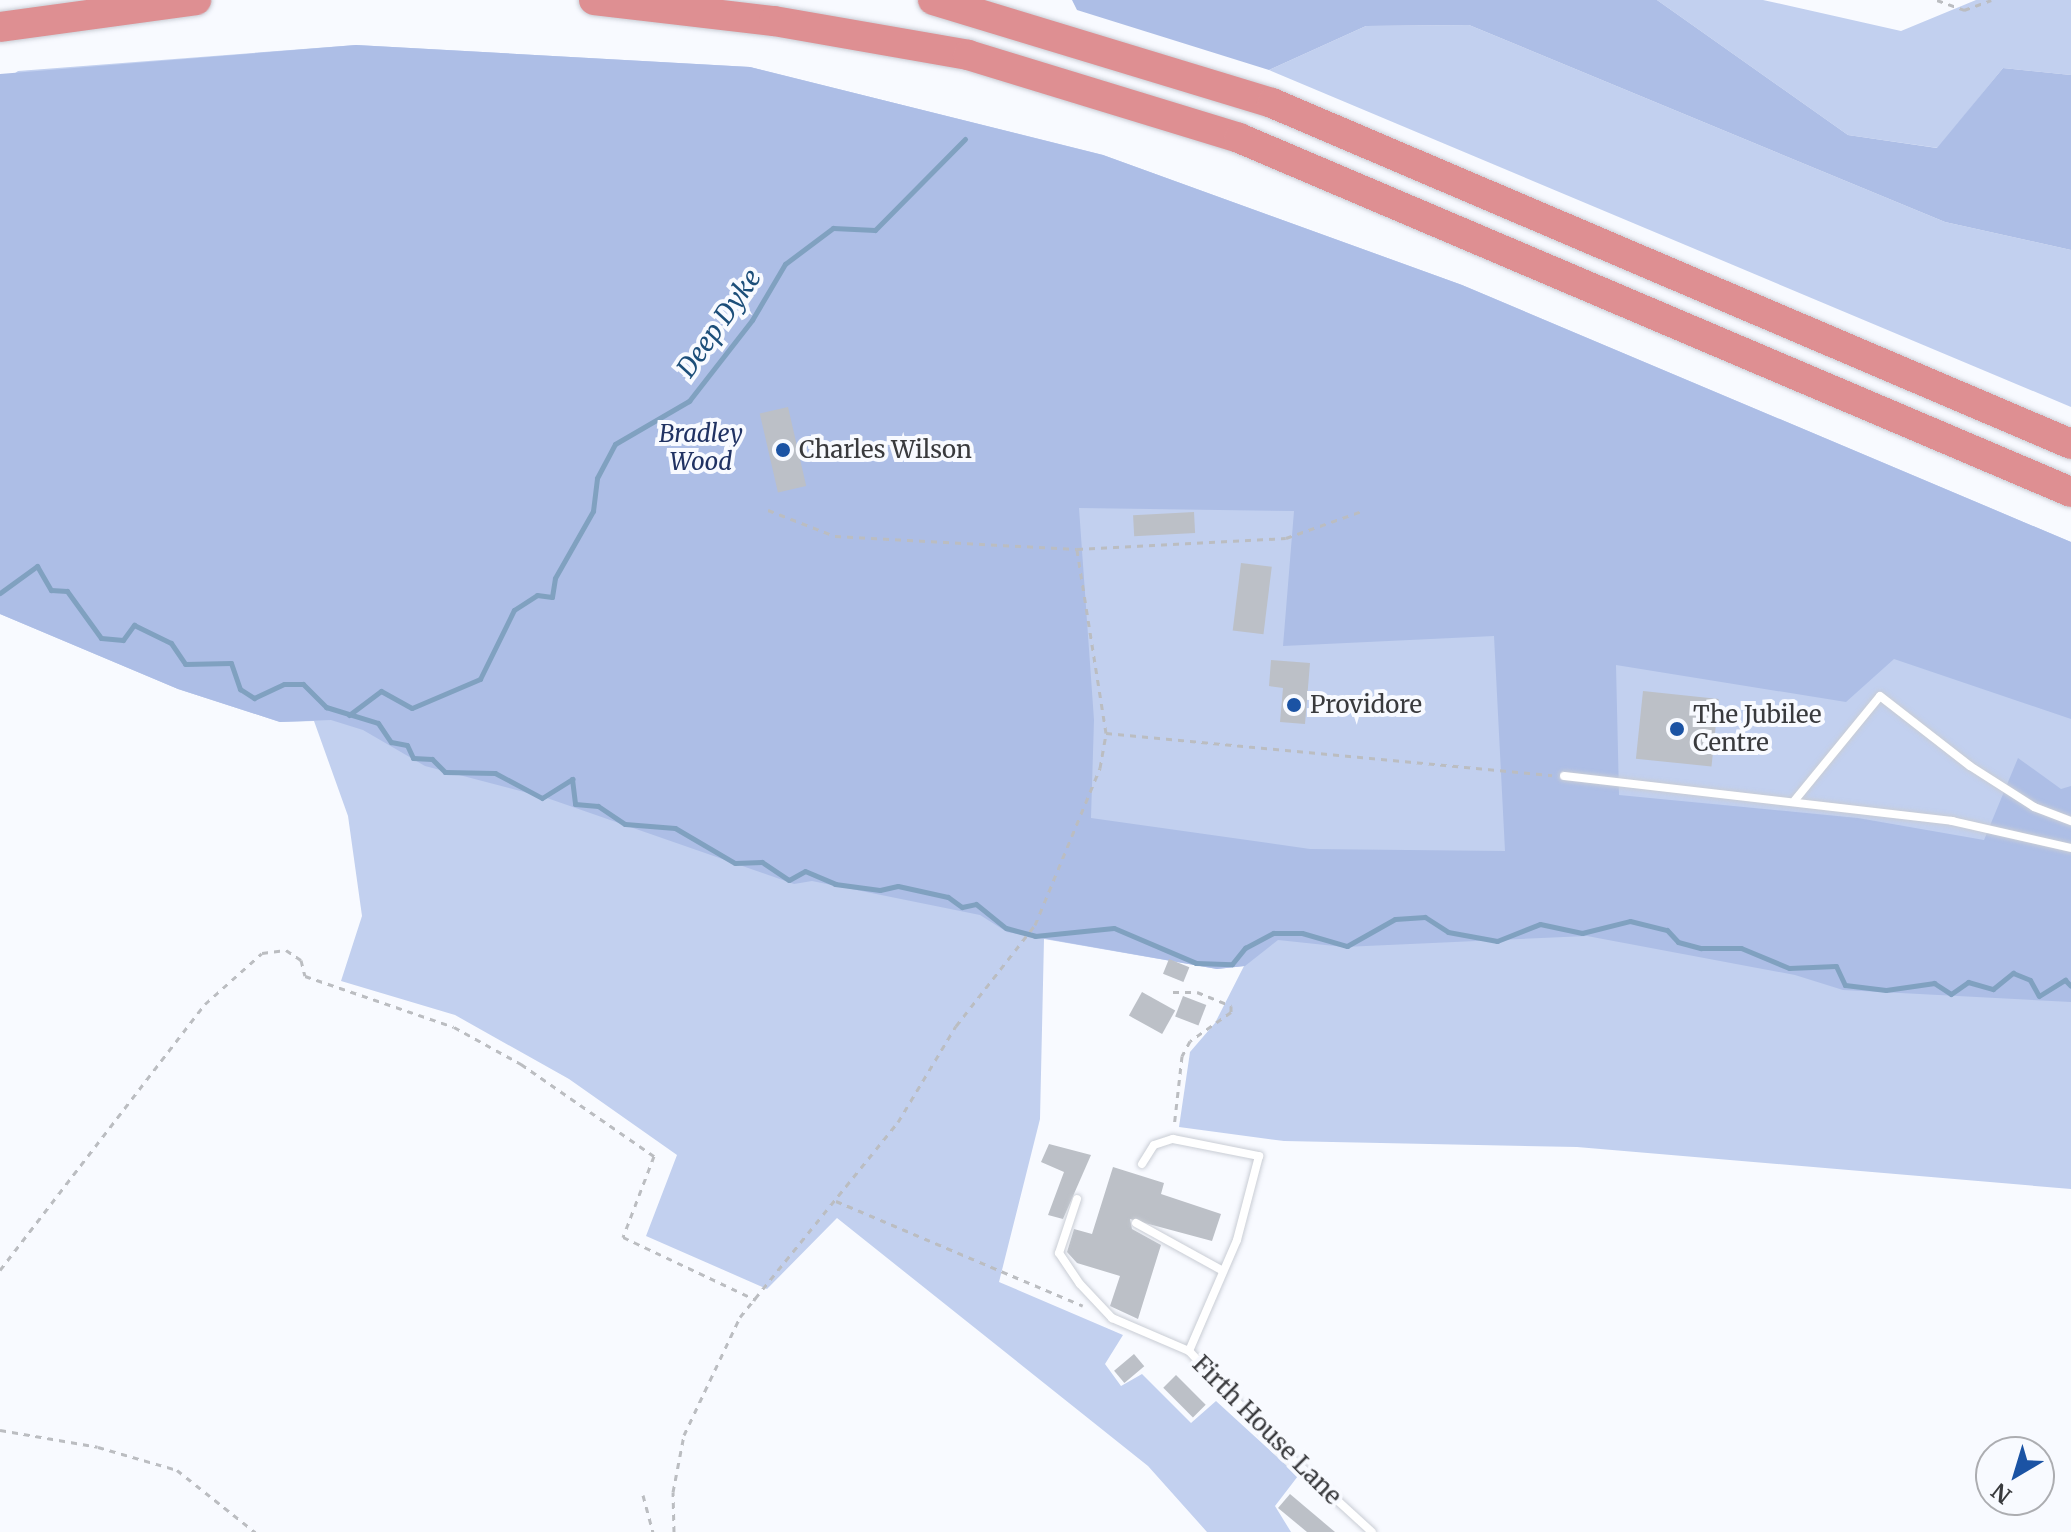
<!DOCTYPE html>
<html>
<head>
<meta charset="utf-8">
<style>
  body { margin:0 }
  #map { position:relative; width:2071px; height:1532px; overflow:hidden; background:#f8faff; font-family:Merriweather,serif }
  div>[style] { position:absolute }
  .green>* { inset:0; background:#c2d0ef }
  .forest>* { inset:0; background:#adbee6 }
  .stream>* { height:5px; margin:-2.5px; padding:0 2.5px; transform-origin:2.5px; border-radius:2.5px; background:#80a1c0 }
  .building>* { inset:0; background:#bcc0c7; transform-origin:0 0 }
  .path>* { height:3px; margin-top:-1.5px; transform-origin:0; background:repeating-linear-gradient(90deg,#bbbdc1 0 6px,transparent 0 12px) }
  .roads { filter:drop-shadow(0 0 2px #c9cdd5) drop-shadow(0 0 2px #c9cdd5) }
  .service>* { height:8px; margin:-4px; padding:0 4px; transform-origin:4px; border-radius:4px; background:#fff }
  .motorway>* { height:30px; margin:-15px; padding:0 15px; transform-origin:15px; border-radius:15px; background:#de8f92 }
  .dots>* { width:22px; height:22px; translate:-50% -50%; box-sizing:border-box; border:4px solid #f8faff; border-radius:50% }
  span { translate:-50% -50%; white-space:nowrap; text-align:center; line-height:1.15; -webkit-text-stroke:8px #f8faff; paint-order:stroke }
  .park-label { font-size:24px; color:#203263; font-style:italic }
  .poi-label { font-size:24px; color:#393a3d }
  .left { translate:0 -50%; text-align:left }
  .street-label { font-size:24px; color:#393a3d }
  .water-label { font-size:26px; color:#1c4e79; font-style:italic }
  .north { position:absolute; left:1975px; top:1436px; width:80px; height:80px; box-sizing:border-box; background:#f8faff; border:2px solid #acadb1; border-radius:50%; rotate:218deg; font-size:22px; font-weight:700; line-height:32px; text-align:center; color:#393a3d }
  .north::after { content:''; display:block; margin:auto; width:28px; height:36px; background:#1b53a4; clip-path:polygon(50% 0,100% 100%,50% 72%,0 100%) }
</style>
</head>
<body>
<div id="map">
  <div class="green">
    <i style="clip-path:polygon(1657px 0,1763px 0,1901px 31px,1976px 0,2071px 0,2071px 75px,2003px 68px,1938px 148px,1848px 135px)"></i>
    <i style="clip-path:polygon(1469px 25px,1945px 222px,2071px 250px,2071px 407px,1269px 70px,1366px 26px)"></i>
    <i style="clip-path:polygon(356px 45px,750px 67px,1103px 155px,1462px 285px,2071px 542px,2071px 1189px,1577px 1147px,1284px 1141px,1179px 1127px,1190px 1052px,1215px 1023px,1244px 966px,1217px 969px,1044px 939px,1040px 1119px,999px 1282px,1123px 1335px,1105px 1364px,1121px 1386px,1142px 1374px,1191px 1423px,1216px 1401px,1298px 1476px,1275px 1506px,1291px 1532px,1207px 1532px,1148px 1466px,837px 1218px,767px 1289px,646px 1236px,677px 1155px,569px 1079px,455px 1015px,341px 981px,362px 916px,348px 816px,314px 721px,280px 722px,178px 689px,0 614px,0 84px,18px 71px)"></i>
  </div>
  <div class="forest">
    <i style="clip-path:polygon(1072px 0,1657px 0,1848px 135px,1937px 148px,2003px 68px,2071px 75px,2071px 250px,1945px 222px,1469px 25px,1366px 26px,1269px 70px,1077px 10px)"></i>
    <i style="clip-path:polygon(evenodd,356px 45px,750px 67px,1103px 155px,1462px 285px,2071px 542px,2071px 719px,1894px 659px,1846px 702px,1616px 665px,1619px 795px,1858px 818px,1984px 840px,2018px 758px,2061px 789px,2071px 786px,2071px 1002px,1843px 990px,1795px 975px,1587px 936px,1344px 947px,1278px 940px,1245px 966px,1217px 969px,1007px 932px,980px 915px,812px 881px,794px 884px,547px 798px,425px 766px,363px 730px,331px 720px,280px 722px,178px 689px,0 614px,0 74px,356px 45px,1079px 508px,1294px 511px,1283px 646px,1494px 636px,1505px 851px,1310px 849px,1091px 818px,1094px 720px,1079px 508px)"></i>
  </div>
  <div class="stream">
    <i style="left:0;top:593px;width:46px;rotate:-36.1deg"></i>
    <i style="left:37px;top:566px;width:28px;rotate:60deg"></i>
    <i style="left:51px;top:590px;width:16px;rotate:4deg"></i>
    <i style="left:67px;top:591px;width:58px;rotate:54.1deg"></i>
    <i style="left:101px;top:638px;width:22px;rotate:5deg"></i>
    <i style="left:123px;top:640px;width:19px;rotate:-54deg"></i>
    <i style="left:134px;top:625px;width:41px;rotate:25.9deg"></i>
    <i style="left:171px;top:643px;width:25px;rotate:56deg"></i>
    <i style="left:185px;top:664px;width:46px;rotate:-1.2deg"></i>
    <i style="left:231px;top:663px;width:28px;rotate:71deg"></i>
    <i style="left:240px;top:689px;width:17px;rotate:33deg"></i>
    <i style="left:254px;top:698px;width:33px;rotate:-25deg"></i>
    <i style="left:284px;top:684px;width:19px"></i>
    <i style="left:303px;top:684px;width:33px;rotate:45deg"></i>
    <i style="left:326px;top:707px;width:54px;rotate:17.1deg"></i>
    <i style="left:378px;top:723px;width:23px;rotate:56deg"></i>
    <i style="left:391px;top:742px;width:16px;rotate:11deg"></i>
    <i style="left:407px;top:745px;width:14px;rotate:65deg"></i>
    <i style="left:413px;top:758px;width:19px;rotate:3deg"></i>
    <i style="left:432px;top:759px;width:18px;rotate:45deg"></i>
    <i style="left:445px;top:772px;width:50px;rotate:1.1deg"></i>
    <i style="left:495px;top:773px;width:53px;rotate:28deg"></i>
    <i style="left:542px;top:798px;width:36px;rotate:-32deg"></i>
    <i style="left:572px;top:779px;width:25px;rotate:83deg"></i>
    <i style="left:575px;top:804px;width:23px;rotate:5deg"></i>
    <i style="left:598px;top:806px;width:32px;rotate:34deg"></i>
    <i style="left:625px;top:824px;width:50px;rotate:4.6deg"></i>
    <i style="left:675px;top:828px;width:69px;rotate:30.3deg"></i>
    <i style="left:735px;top:863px;width:27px;rotate:-2deg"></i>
    <i style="left:762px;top:862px;width:32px;rotate:34deg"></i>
    <i style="left:789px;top:880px;width:18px;rotate:-29deg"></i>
    <i style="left:805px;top:871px;width:33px;rotate:23deg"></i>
    <i style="left:835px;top:884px;width:45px;rotate:7.6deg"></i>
    <i style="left:880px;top:890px;width:18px;rotate:-13deg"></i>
    <i style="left:898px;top:886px;width:51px;rotate:12.4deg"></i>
    <i style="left:948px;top:897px;width:17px;rotate:36deg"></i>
    <i style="left:962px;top:907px;width:14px;rotate:-12deg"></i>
    <i style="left:976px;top:904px;width:38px;rotate:39deg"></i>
    <i style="left:1006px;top:928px;width:30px;rotate:15deg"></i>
    <i style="left:1035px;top:936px;width:79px;rotate:-5.8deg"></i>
    <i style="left:1114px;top:928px;width:89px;rotate:23.1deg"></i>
    <i style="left:1196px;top:963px;width:36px;rotate:2deg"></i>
    <i style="left:1232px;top:964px;width:21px;rotate:-51deg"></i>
    <i style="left:1245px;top:948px;width:32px;rotate:-28deg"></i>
    <i style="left:1273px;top:933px;width:29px"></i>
    <i style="left:1302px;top:933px;width:47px;rotate:16.1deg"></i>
    <i style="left:1347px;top:946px;width:55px;rotate:-29.4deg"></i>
    <i style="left:1395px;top:919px;width:30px;rotate:-4deg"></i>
    <i style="left:1425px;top:917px;width:27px;rotate:33deg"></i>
    <i style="left:1448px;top:932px;width:50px;rotate:10.4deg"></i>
    <i style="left:1497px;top:941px;width:46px;rotate:-21.6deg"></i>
    <i style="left:1540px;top:924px;width:43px;rotate:12.1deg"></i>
    <i style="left:1582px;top:933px;width:49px;rotate:-14deg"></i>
    <i style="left:1630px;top:921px;width:38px;rotate:14deg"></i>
    <i style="left:1667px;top:930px;width:16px;rotate:47deg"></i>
    <i style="left:1678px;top:942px;width:24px;rotate:15deg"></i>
    <i style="left:1701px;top:948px;width:40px"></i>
    <i style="left:1741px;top:948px;width:52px;rotate:22.6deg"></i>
    <i style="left:1789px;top:968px;width:47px;rotate:-2.4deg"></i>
    <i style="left:1836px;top:966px;width:21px;rotate:65deg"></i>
    <i style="left:1845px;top:985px;width:41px;rotate:7deg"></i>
    <i style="left:1886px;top:990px;width:49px;rotate:-8.3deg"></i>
    <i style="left:1934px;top:983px;width:20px;rotate:33deg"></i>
    <i style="left:1951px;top:994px;width:21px;rotate:-35deg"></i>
    <i style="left:1968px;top:982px;width:26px;rotate:16deg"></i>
    <i style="left:1993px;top:989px;width:26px;rotate:-39deg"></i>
    <i style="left:2013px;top:973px;width:18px;rotate:22deg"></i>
    <i style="left:2030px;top:980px;width:18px;rotate:61deg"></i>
    <i style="left:2039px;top:996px;width:31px;rotate:-32deg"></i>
    <i style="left:2065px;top:980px;width:8px;rotate:45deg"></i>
    <i style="left:349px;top:715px;width:40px;rotate:-37deg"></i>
    <i style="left:381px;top:691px;width:35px;rotate:29deg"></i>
    <i style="left:412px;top:708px;width:74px;rotate:-23.1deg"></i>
    <i style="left:480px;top:679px;width:77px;rotate:-63.8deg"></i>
    <i style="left:514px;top:610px;width:27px;rotate:-33deg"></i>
    <i style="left:537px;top:595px;width:15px;rotate:8deg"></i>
    <i style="left:552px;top:597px;width:19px;rotate:-81deg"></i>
    <i style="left:555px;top:578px;width:77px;rotate:-60.4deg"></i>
    <i style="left:593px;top:511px;width:33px;rotate:-83deg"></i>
    <i style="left:597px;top:478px;width:38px;rotate:-62deg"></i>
    <i style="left:615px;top:444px;width:86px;rotate:-30.2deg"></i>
    <i style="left:689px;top:401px;width:103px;rotate:-52.1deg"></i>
    <i style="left:752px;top:320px;width:65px;rotate:-59.5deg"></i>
    <i style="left:785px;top:264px;width:60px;rotate:-36.9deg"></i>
    <i style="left:833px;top:228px;width:42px;rotate:2.7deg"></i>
    <i style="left:875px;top:230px;width:128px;rotate:-45.3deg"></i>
  </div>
  <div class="building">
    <i style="left:788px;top:407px;width:81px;height:29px;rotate:77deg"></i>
    <i style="left:1194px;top:512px;width:21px;height:61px;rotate:87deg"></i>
    <i style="left:1241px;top:563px;width:31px;height:68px;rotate:7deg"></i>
    <i style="clip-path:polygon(1271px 660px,1310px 663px,1305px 724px,1280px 722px,1283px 688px,1269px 686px)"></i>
    <i style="left:1643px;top:691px;width:76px;height:68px;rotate:6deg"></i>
    <i style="left:1169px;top:959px;width:22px;height:16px;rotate:22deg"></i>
    <i style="left:1142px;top:992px;width:38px;height:27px;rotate:29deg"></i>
    <i style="left:1183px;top:996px;width:25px;height:22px;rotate:21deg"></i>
    <i style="clip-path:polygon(1049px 1144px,1091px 1155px,1063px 1219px,1048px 1215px,1064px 1172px,1041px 1162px)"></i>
    <i style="clip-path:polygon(1113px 1167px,1164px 1183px,1161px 1194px,1221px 1214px,1212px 1241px,1130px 1219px,1132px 1229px,1161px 1245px,1138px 1319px,1110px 1306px,1120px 1276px,1077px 1263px,1067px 1252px,1074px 1229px,1092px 1234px)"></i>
    <i style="left:1134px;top:1354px;width:16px;height:26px;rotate:50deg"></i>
    <i style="left:1176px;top:1375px;width:42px;height:18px;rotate:45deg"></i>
    <i style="clip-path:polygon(1290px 1494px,1335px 1532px,1307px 1532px,1278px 1508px)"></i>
  </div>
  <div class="path">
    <i style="left:1937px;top:0;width:29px;rotate:20deg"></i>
    <i style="left:1964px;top:10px;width:29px;rotate:-20deg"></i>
    <i style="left:768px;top:510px;width:72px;rotate:21.2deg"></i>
    <i style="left:835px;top:536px;width:242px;rotate:3.1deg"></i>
    <i style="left:1077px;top:549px;width:209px;rotate:-3deg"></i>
    <i style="left:1286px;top:538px;width:81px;rotate:-19.6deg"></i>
    <i style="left:1106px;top:733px;width:448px;rotate:5.4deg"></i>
    <i style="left:1173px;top:992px;width:24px"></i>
    <i style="left:1197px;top:992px;width:37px;rotate:22deg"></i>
    <i style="left:1231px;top:1006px;width:6px;rotate:90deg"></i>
    <i style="left:1231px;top:1012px;width:50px;rotate:144.7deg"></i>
    <i style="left:1190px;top:1041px;width:17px;rotate:118deg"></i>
    <i style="left:1182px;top:1056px;width:71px;rotate:96.4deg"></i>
    <i style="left:836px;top:1201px;width:268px;rotate:23deg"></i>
    <i style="left:0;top:1270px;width:336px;rotate:-52.4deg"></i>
    <i style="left:205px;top:1004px;width:76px;rotate:-41.8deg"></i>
    <i style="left:262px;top:953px;width:24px;rotate:-7deg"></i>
    <i style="left:286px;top:950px;width:18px;rotate:34deg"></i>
    <i style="left:301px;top:960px;width:16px;rotate:76deg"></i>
    <i style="left:305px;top:976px;width:157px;rotate:18.9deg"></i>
    <i style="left:454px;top:1027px;width:77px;rotate:28.9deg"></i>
    <i style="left:521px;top:1064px;width:162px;rotate:34.7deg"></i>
    <i style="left:654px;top:1156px;width:87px;rotate:110.9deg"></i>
    <i style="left:623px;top:1237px;width:147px;rotate:25.3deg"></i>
    <i style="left:0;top:1430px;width:99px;rotate:9.8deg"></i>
    <i style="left:98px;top:1447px;width:82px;rotate:16.2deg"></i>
    <i style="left:177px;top:1470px;width:100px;rotate:38.5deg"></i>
    <i style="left:643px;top:1495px;width:38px;rotate:75deg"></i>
    <i style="left:674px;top:1532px;width:40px;rotate:-91.4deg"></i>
    <i style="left:673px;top:1492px;width:58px;rotate:-79.1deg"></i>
    <i style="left:684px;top:1435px;width:131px;rotate:-64.6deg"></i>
    <i style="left:740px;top:1317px;width:251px;rotate:-51deg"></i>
    <i style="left:898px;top:1122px;width:112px;rotate:-58.9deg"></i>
    <i style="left:956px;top:1026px;width:128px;rotate:-52deg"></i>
    <i style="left:1035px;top:925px;width:170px;rotate:-67.5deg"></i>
    <i style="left:1100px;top:768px;width:36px;rotate:-80deg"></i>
    <i style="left:1106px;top:733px;width:186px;rotate:-99deg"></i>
  </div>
  <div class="roads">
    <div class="service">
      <i style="left:1564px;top:776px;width:391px;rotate:6.6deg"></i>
      <i style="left:1952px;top:821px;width:122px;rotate:12.8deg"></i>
      <i style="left:1795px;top:800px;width:134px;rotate:-50.7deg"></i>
      <i style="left:1880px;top:696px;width:114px;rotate:37.9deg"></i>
      <i style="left:1970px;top:766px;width:76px;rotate:32.6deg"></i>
      <i style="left:2034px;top:807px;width:40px;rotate:21deg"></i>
      <i style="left:1142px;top:1164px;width:22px;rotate:-58deg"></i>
      <i style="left:1154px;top:1145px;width:20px;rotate:-18deg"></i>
      <i style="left:1173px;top:1139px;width:88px;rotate:11.2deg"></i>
      <i style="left:1259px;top:1156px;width:87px;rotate:104.7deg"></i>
      <i style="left:1237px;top:1240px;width:121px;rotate:113.4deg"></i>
      <i style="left:1077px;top:1199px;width:57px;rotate:108.4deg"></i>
      <i style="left:1059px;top:1253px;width:37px;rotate:56deg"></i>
      <i style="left:1080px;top:1284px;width:47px;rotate:46.7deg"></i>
      <i style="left:1112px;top:1318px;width:84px;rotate:23.2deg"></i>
      <i style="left:1189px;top:1351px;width:134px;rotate:46.8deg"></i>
      <i style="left:1281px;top:1449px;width:123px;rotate:42.4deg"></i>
      <i style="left:1136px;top:1223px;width:99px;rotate:28.9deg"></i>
    </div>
    <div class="motorway">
      <i style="left:594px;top:0;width:181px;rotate:6.7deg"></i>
      <i style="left:774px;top:21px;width:197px;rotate:9.9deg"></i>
      <i style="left:968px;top:55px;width:283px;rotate:17deg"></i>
      <i style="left:1239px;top:138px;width:904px;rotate:23.05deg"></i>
      <i style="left:933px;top:0;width:354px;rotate:16.9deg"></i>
      <i style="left:1272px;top:103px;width:869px;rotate:23.11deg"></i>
      <i style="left:0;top:27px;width:198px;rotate:-7.8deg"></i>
    </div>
  </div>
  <div class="dots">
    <i style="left:783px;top:450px;background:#1b53a4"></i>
    <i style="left:1294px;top:705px;background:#1b53a4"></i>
    <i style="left:1677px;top:729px;background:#1b53a4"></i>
  </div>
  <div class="park-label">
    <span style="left:701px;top:448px">Bradley<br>Wood</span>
  </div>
  <div class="poi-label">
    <span class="left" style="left:799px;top:450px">Charles Wilson</span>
    <span class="left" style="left:1310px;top:705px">Providore</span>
    <span class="left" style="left:1693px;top:729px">The Jubilee<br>Centre</span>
  </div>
  <div class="street-label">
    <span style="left:1267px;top:1430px;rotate:45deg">Firth House Lane</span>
  </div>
  <div class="water-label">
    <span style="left:719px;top:323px;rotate:-55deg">Deep Dyke</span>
  </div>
  <div class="north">N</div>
</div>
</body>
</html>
